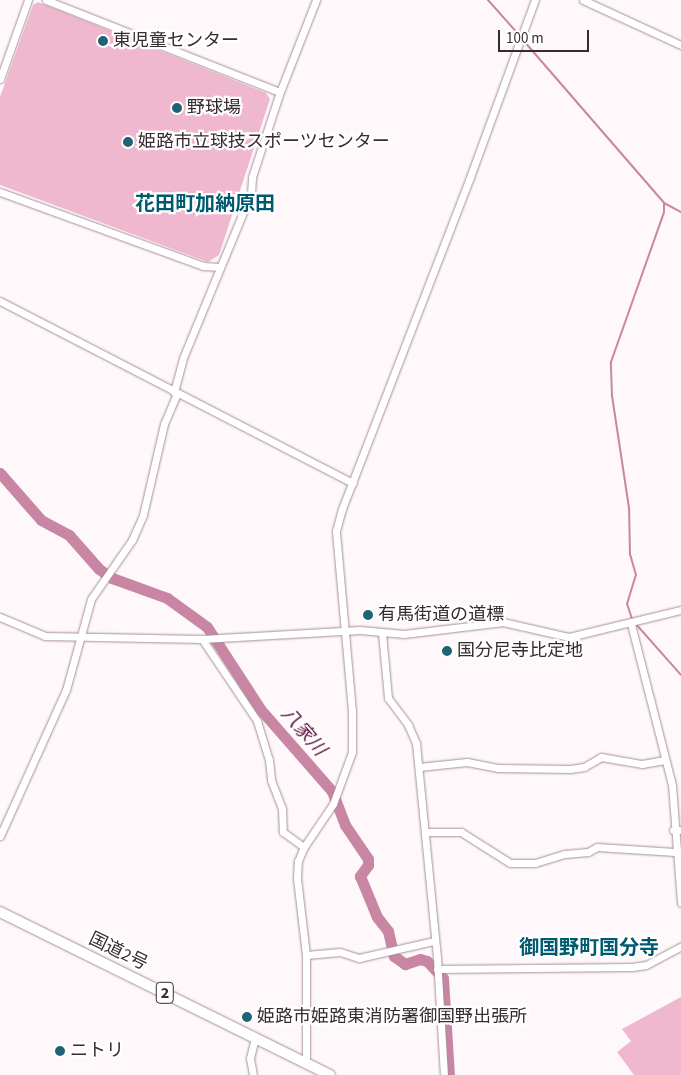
<!DOCTYPE html>
<html>
<head>
<meta charset="utf-8">
<style>
  body { margin:0 }
  #map { position:relative; width:681px; height:1075px; overflow:hidden; background:#fef8fa; font-family:"Source Sans 3","Noto Sans JP",sans-serif }
  div>[style] { position:absolute }
  .green>* { inset:0; background:#efb8cf }
  .stream>* { height:2px; margin:-1px; padding:0 1px; transform-origin:1px; border-radius:1px; background:#c986a4 }
  .river>* { height:11px; margin:-5.5px; padding:0 5.5px; transform-origin:5.5px; border-radius:5.5px; background:#c986a4 }
  .roads { filter:drop-shadow(0 0 1px #a88e98) drop-shadow(0 0 1px #a88e98) }
  .minor>* { height:7px; margin:-3.5px; padding:0 3.5px; transform-origin:3.5px; border-radius:3.5px; background:#fff }
  .highway>* { height:10px; margin:-5px; padding:0 5px; transform-origin:5px; border-radius:5px; background:#fff }
  .dots>* { width:14px; height:14px; translate:-50% -50%; box-sizing:border-box; border:2px solid #fff; border-radius:50% }
  span { translate:-50% -50%; white-space:nowrap; text-align:center; line-height:1.15; -webkit-text-stroke:4.5px #fff; paint-order:stroke }
  .shield-label span { padding:1px 4px; background:#fff; border:1px solid; border-radius:4px; -webkit-text-stroke-width:0 }
  .shield-label { font-size:16px; color:#362b30; font-weight:700 }
  .poi-label { font-size:18px; color:#362b30 }
  .left { translate:0 -50%; text-align:left }
  .street-label { font-size:18px; color:#362b30 }
  .water-label { font-size:19px; color:#60113d; font-style:italic }
  .quarter-label { font-size:20px; color:#005a6f; font-weight:700 }
  .scale { position:absolute; left:498px; top:30px; width:91px; height:22px; box-sizing:border-box; border:2px solid #362b30; border-top:0; padding-left:6px; font-size:15px; line-height:18px; white-space:nowrap; color:#362b30; -webkit-text-stroke:4px #fff; paint-order:stroke }
</style>
</head>
<body>
<div id="map">
  <div class="green">
    <i style="clip-path:polygon(38px 2px,266px 93px,270px 99px,219px 255px,208px 262px,0 185px,0 97px,33px 5px)"></i>
    <i style="clip-path:polygon(681px 997px,681px 1075px,634px 1075px,617px 1052px,631px 1041px,622px 1029px)"></i>
  </div>
  <div class="stream">
    <i style="left:488px;top:0;width:48px;rotate:48.4deg"></i>
    <i style="left:523px;top:40px;width:216px;rotate:49.1deg"></i>
    <i style="left:664px;top:203px;width:19px;rotate:28deg"></i>
    <i style="left:632px;top:619px;width:16px;rotate:-108deg"></i>
    <i style="left:627px;top:604px;width:30px;rotate:-73deg"></i>
    <i style="left:636px;top:575px;width:22px;rotate:-106deg"></i>
    <i style="left:630px;top:554px;width:46px;rotate:-91.2deg"></i>
    <i style="left:629px;top:508px;width:113px;rotate:-98.6deg"></i>
    <i style="left:612px;top:396px;width:34px;rotate:-92deg"></i>
    <i style="left:611px;top:362px;width:159px;rotate:-70.5deg"></i>
    <i style="left:664px;top:212px;width:9px;rotate:-90deg"></i>
    <i style="left:635px;top:623px;width:69px;rotate:48.5deg"></i>
  </div>
  <div class="river">
    <i style="left:0;top:473px;width:62px;rotate:48.9deg"></i>
    <i style="left:41px;top:520px;width:32px;rotate:28deg"></i>
    <i style="left:69px;top:535px;width:45px;rotate:48.6deg"></i>
    <i style="left:99px;top:569px;width:16px;rotate:35deg"></i>
    <i style="left:112px;top:578px;width:59px;rotate:20deg"></i>
    <i style="left:167px;top:598px;width:49px;rotate:35.9deg"></i>
    <i style="left:207px;top:627px;width:99px;rotate:57deg"></i>
    <i style="left:261px;top:710px;width:108px;rotate:48.8deg"></i>
    <i style="left:332px;top:791px;width:36px;rotate:69deg"></i>
    <i style="left:345px;top:825px;width:41px;rotate:55.9deg"></i>
    <i style="left:368px;top:859px;width:6px;rotate:90deg"></i>
    <i style="left:368px;top:865px;width:14px;rotate:126deg"></i>
    <i style="left:360px;top:876px;width:44px;rotate:67.5deg"></i>
    <i style="left:377px;top:917px;width:18px;rotate:52deg"></i>
    <i style="left:388px;top:931px;width:26px;rotate:77deg"></i>
    <i style="left:394px;top:956px;width:14px;rotate:36deg"></i>
    <i style="left:405px;top:964px;width:16px;rotate:-18deg"></i>
    <i style="left:420px;top:959px;width:7px;rotate:16deg"></i>
    <i style="left:427px;top:961px;width:23px;rotate:47deg"></i>
    <i style="left:443px;top:978px;width:97px;rotate:86.5deg"></i>
  </div>
  <div class="roads">
    <div class="minor">
      <i style="left:46px;top:0;width:251px;rotate:21.5deg"></i>
      <i style="left:583px;top:0;width:108px;rotate:24.7deg"></i>
      <i style="left:0;top:79px;width:84px;rotate:-70.5deg"></i>
      <i style="left:0;top:192px;width:216px;rotate:20deg"></i>
      <i style="left:203px;top:266px;width:17px;rotate:3deg"></i>
      <i style="left:0;top:301px;width:397px;rotate:27.3deg"></i>
      <i style="left:174px;top:392px;width:35px;rotate:-75deg"></i>
      <i style="left:183px;top:358px;width:178px;rotate:-67.6deg"></i>
      <i style="left:251px;top:193px;width:16px;rotate:-86deg"></i>
      <i style="left:252px;top:177px;width:89px;rotate:-71.8deg"></i>
      <i style="left:280px;top:92px;width:99px;rotate:-68.6deg"></i>
      <i style="left:0;top:617px;width:49px;rotate:22.9deg"></i>
      <i style="left:45px;top:636px;width:157px;rotate:1.1deg"></i>
      <i style="left:202px;top:639px;width:158px;rotate:-3.3deg"></i>
      <i style="left:360px;top:630px;width:44px;rotate:5.2deg"></i>
      <i style="left:404px;top:634px;width:100px;rotate:-6.9deg"></i>
      <i style="left:503px;top:622px;width:68px;rotate:12.8deg"></i>
      <i style="left:569px;top:637px;width:115px;rotate:-13.6deg"></i>
      <i style="left:631px;top:624px;width:166px;rotate:75.7deg"></i>
      <i style="left:672px;top:785px;width:118px;rotate:85.6deg"></i>
      <i style="left:382px;top:633px;width:65px;rotate:84.7deg"></i>
      <i style="left:388px;top:698px;width:34px;rotate:53deg"></i>
      <i style="left:408px;top:725px;width:20px;rotate:66deg"></i>
      <i style="left:416px;top:743px;width:216px;rotate:84.4deg"></i>
      <i style="left:437px;top:958px;width:117px;rotate:86.6deg"></i>
      <i style="left:202px;top:639px;width:99px;rotate:56.1deg"></i>
      <i style="left:257px;top:721px;width:41px;rotate:72.9deg"></i>
      <i style="left:269px;top:760px;width:20px;rotate:84deg"></i>
      <i style="left:271px;top:780px;width:30px;rotate:69deg"></i>
      <i style="left:282px;top:808px;width:24px;rotate:88deg"></i>
      <i style="left:283px;top:832px;width:26px;rotate:36deg"></i>
      <i style="left:419px;top:767px;width:48px;rotate:-5.9deg"></i>
      <i style="left:467px;top:762px;width:32px;rotate:11deg"></i>
      <i style="left:498px;top:768px;width:72px;rotate:0.8deg"></i>
      <i style="left:570px;top:769px;width:14px;rotate:-8deg"></i>
      <i style="left:584px;top:767px;width:20px;rotate:-30deg"></i>
      <i style="left:601px;top:757px;width:42px;rotate:9.7deg"></i>
      <i style="left:642px;top:764px;width:23px;rotate:-10deg"></i>
      <i style="left:673px;top:830px;width:8px"></i>
      <i style="left:425px;top:832px;width:36px"></i>
      <i style="left:461px;top:832px;width:58px;rotate:32.3deg"></i>
      <i style="left:510px;top:863px;width:25px"></i>
      <i style="left:535px;top:863px;width:31px;rotate:-17deg"></i>
      <i style="left:565px;top:854px;width:23px;rotate:-5deg"></i>
      <i style="left:588px;top:852px;width:10px;rotate:-29deg"></i>
      <i style="left:597px;top:847px;width:78px;rotate:3.7deg"></i>
      <i style="left:0;top:836px;width:160px;rotate:-65.7deg"></i>
      <i style="left:66px;top:690px;width:94px;rotate:-74.6deg"></i>
      <i style="left:91px;top:599px;width:72px;rotate:-55.2deg"></i>
      <i style="left:132px;top:540px;width:27px;rotate:-66deg"></i>
      <i style="left:143px;top:515px;width:93px;rotate:-77deg"></i>
      <i style="left:164px;top:424px;width:33px;rotate:-67deg"></i>
      <i style="left:306px;top:955px;width:34px;rotate:-5deg"></i>
      <i style="left:340px;top:952px;width:20px;rotate:18deg"></i>
      <i style="left:359px;top:958px;width:77px;rotate:-12.8deg"></i>
      <i style="left:437px;top:969px;width:195px;rotate:-0.6deg"></i>
      <i style="left:632px;top:967px;width:14px;rotate:-8deg"></i>
      <i style="left:646px;top:965px;width:40px;rotate:-28deg"></i>
      <i style="left:306px;top:1063px;width:108px;rotate:-90deg"></i>
      <i style="left:306px;top:955px;width:78px;rotate:-96.7deg"></i>
      <i style="left:297px;top:878px;width:17px;rotate:-87deg"></i>
      <i style="left:298px;top:861px;width:15px;rotate:-67deg"></i>
      <i style="left:304px;top:847px;width:52px;rotate:-56deg"></i>
      <i style="left:333px;top:804px;width:55px;rotate:-69.9deg"></i>
      <i style="left:352px;top:752px;width:41px;rotate:-90deg"></i>
      <i style="left:352px;top:711px;width:181px;rotate:-95.1deg"></i>
      <i style="left:336px;top:531px;width:23px;rotate:-75deg"></i>
      <i style="left:342px;top:509px;width:353px;rotate:-68.9deg"></i>
      <i style="left:469px;top:180px;width:192px;rotate:-69.9deg"></i>
      <i style="left:253px;top:1075px;width:17px;rotate:-100deg"></i>
      <i style="left:250px;top:1058px;width:21px;rotate:-76deg"></i>
    </div>
    <div class="highway">
      <i style="left:0;top:912px;width:368px;rotate:26.3deg"></i>
    </div>
  </div>
  <div class="dots">
    <i style="left:103px;top:41px;background:#206375"></i>
    <i style="left:177px;top:108px;background:#206375"></i>
    <i style="left:128px;top:142px;background:#206375"></i>
    <i style="left:368px;top:615px;background:#206375"></i>
    <i style="left:447px;top:651px;background:#206375"></i>
    <i style="left:247px;top:1017px;background:#206375"></i>
    <i style="left:60px;top:1051px;background:#206375"></i>
  </div>
  <div class="shield-label">
    <span style="left:165px;top:993px">2</span>
  </div>
  <div class="poi-label">
    <span class="left" style="left:113px;top:41px">東児童センター</span>
    <span class="left" style="left:187px;top:108px">野球場</span>
    <span class="left" style="left:138px;top:142px">姫路市立球技スポーツセンター</span>
    <span class="left" style="left:378px;top:615px">有馬街道の道標</span>
    <span class="left" style="left:457px;top:651px">国分尼寺比定地</span>
    <span class="left" style="left:257px;top:1017px">姫路市姫路東消防署御国野出張所</span>
    <span class="left" style="left:70px;top:1051px">ニトリ</span>
  </div>
  <div class="street-label">
    <span style="left:118px;top:952px;rotate:26deg">国道2号</span>
  </div>
  <div class="water-label">
    <span style="left:303px;top:732px;rotate:49deg">八家川</span>
  </div>
  <div class="quarter-label">
    <span style="left:205px;top:204px">花田町加納原田</span>
    <span style="left:589px;top:948px">御国野町国分寺</span>
  </div>
  <div class="scale">100 m</div>
</div>
</body>
</html>
